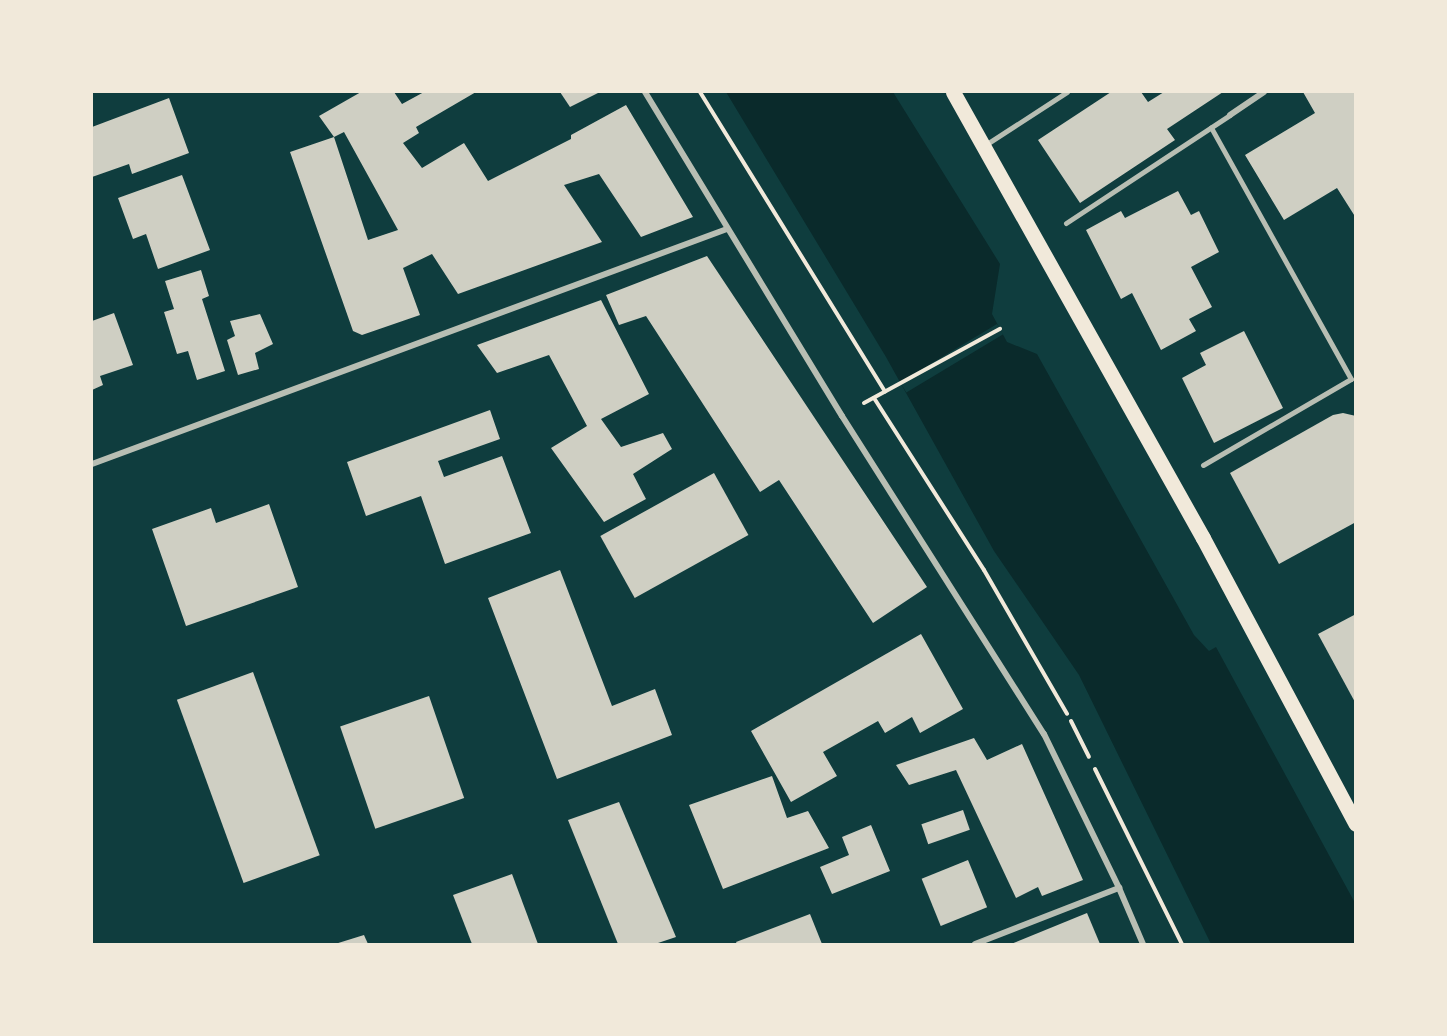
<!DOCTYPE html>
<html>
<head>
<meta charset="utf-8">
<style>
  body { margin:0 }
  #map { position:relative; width:1447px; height:1036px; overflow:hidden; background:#0f3d3e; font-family:Commissioner,sans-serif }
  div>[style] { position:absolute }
  .water>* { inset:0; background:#0a2a2b }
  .pier>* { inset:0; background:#0f3d3e; transform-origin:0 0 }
  .building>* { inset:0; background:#cfcfc3; transform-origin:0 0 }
  .path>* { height:4px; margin:-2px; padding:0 2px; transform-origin:2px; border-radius:2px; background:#f1e9da }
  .service>* { height:4.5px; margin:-2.25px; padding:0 2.25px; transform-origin:2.25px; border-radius:2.25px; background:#b8beb3 }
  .pedestrian>* { height:5px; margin:-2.5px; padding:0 2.5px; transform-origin:2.5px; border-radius:2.5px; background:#b8beb3 }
  .minor>* { height:6px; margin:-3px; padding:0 3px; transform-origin:3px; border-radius:3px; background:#b8beb3 }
  .primary>* { height:15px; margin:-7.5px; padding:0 7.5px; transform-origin:7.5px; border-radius:7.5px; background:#f1e9da }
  span { translate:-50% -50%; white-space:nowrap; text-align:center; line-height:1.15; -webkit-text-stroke:4.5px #f1e9da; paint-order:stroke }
  .frame { position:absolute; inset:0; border:93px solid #f1e9da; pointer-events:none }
</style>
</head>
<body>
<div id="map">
  <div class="water">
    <i style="clip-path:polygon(726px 92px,893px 92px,1000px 264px,992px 314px,1007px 342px,1037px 354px,1194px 635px,1209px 651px,1216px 647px,1355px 903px,1355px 944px,1211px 944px,1079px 675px,994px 551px,886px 357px)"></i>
  </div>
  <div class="pier">
    <i style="left:997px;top:324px;width:12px;height:113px;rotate:59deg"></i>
  </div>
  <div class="building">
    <i style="clip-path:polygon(361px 92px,394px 92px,402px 104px,424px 92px,476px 92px,416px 127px,419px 133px,403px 143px,422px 168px,464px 143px,488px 181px,571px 139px,571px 135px,626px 105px,693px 217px,641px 237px,599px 174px,564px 185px,602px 242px,458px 294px,432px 254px,403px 268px,420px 315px,362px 335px,353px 331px,290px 152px,334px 137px,368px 240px,398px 230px,344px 132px,334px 137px,319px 116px)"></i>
    <i style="clip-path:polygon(560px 92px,600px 92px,570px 107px)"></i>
    <i style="clip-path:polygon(1111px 92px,1141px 92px,1148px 102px,1164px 92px,1223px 92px,1167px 129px,1175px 140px,1080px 203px,1038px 140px)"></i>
    <i style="clip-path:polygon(1303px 92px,1356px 92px,1356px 218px,1337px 188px,1284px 220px,1245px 155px,1315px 113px)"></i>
    <i style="clip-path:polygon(169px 98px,189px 153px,132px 174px,129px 164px,92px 177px,92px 127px)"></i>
    <i style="clip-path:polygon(182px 175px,210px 250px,158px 269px,146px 234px,133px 239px,118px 198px)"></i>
    <i style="clip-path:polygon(1178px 191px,1191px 215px,1199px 211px,1219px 252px,1191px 267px,1212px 307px,1189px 319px,1196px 331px,1161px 350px,1132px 293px,1121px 299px,1086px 230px,1121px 211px,1125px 218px)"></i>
    <i style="clip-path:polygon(707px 256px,927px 587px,873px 623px,779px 480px,760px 492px,646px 316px,619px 325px,606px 295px)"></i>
    <i style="clip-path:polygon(201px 270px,209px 296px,202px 299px,225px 371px,197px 380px,188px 351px,177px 354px,164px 312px,174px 309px,165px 281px)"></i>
    <i style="clip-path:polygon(601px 300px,649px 394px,601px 419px,621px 447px,663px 433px,672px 449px,633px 474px,646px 499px,604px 522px,551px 448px,587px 426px,549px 355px,497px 373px,477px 345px)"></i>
    <i style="clip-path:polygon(114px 313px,133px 365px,100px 376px,103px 385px,92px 390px,92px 321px)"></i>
    <i style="clip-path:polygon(260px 314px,273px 344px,255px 353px,259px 369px,238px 375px,227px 340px,235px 336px,230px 321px)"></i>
    <i style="clip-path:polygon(1244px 331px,1283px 408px,1214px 443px,1182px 378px,1206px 365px,1200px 353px)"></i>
    <i style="clip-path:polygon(490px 410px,500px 439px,438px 461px,444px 477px,502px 456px,531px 533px,445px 564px,421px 496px,366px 516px,347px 462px)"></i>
    <i style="clip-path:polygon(1343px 413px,1356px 416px,1356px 522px,1279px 564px,1230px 473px,1333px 415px)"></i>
    <i style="left:714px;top:473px;width:71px;height:130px;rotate:61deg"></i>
    <i style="clip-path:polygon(269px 504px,298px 587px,186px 626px,152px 529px,211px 508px,216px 523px)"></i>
    <i style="clip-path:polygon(560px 570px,612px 706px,655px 689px,672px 735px,557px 779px,488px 598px)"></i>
    <i style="clip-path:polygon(1356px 614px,1356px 704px,1318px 634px)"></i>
    <i style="clip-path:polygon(921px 634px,963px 709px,920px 733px,912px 717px,885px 733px,878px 721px,823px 752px,837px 776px,791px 802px,751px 731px)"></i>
    <i style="left:253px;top:672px;width:195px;height:81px;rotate:70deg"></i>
    <i style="left:429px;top:696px;width:108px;height:94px;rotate:71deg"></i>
    <i style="clip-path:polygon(974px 738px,987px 760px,1022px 744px,1083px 880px,1042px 896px,1038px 887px,1016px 898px,956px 770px,909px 785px,896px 765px)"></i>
    <i style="clip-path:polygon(772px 776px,787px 818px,808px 811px,829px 848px,723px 889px,689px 805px)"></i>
    <i style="clip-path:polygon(619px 802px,676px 937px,655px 944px,618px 944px,568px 820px)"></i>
    <i style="left:963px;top:810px;width:21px;height:44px;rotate:71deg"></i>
    <i style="clip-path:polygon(871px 825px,890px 871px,832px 894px,820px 867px,849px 855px,842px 837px)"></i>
    <i style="left:968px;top:860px;width:51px;height:50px;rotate:68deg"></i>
    <i style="clip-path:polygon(512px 874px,538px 944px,472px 944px,453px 895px)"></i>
    <i style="clip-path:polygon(1087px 913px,1100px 944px,1011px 944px)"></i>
    <i style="clip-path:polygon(810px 914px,822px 944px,737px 944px,736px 942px)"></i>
    <i style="clip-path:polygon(364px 935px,368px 944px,335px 944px)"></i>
  </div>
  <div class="path">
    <i style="left:700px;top:92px;width:352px;rotate:58.3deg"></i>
    <i style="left:874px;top:398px;width:204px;rotate:57.4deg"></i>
    <i style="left:984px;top:570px;width:166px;rotate:60deg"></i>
    <i style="left:864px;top:403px;width:155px;rotate:-28.6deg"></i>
    <i style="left:1071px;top:721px;width:40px;rotate:63.4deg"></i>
    <i style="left:1095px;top:769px;width:195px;rotate:63.6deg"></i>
  </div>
  <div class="service">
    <i style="left:987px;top:144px;width:95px;rotate:-33deg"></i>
  </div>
  <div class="pedestrian">
    <i style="left:1066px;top:223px;width:196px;rotate:-33.4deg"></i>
    <i style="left:1203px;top:465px;width:171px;rotate:-30.2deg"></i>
    <i style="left:1351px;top:379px;width:288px;rotate:-119.1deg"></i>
  </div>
  <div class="minor">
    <i style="left:645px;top:92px;width:379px;rotate:58.7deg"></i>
    <i style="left:842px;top:416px;width:377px;rotate:57.6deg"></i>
    <i style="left:1044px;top:734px;width:171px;rotate:64deg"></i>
    <i style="left:1119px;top:888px;width:61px;rotate:66.8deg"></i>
    <i style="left:1230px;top:115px;width:41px;rotate:-34.1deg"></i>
    <i style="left:92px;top:464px;width:677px;rotate:-20.31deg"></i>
    <i style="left:975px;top:944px;width:155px;rotate:-21.3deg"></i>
  </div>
  <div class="primary">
    <i style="left:953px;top:92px;width:511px;rotate:60.73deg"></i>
    <i style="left:1203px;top:538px;width:324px;rotate:61.9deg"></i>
  </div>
  <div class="frame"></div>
</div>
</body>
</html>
